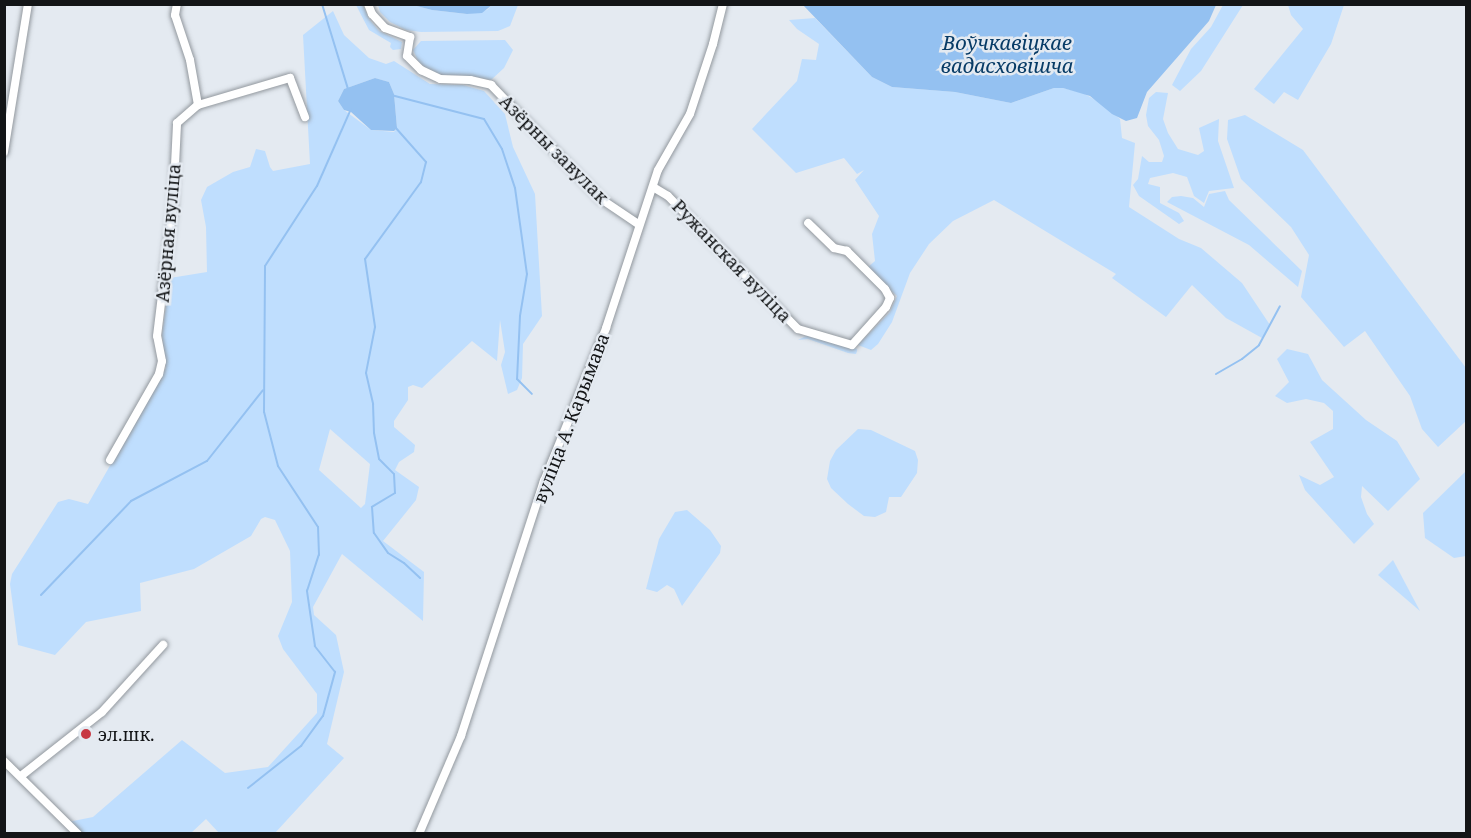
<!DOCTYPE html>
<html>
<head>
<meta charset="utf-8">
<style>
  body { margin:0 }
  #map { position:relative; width:1471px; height:838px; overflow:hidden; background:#e4eaf1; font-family:"Noto Serif",serif }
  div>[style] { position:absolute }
  .green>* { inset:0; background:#bfdefe }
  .water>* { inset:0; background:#94c1f1 }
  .stream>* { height:2px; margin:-1px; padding:0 1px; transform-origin:1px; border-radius:1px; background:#94c1f1 }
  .roads { filter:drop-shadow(0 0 2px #92989e) drop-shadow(0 0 2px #92989e) }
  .minor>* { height:8px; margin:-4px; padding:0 4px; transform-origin:4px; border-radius:4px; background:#fff }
  .dots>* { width:16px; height:16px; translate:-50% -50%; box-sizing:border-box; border:3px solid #e4eaf1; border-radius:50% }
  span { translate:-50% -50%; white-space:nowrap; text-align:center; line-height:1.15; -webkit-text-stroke:5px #e4eaf1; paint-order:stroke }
  .street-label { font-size:18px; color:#131517 }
  .poi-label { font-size:18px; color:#131517 }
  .left { translate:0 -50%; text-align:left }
  .water-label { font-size:20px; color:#073b66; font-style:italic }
  .frame { position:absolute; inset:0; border:6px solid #131517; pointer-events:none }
</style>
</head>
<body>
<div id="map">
  <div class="green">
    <i style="clip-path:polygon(356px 5px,363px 5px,369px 19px,379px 31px,402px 42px,401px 49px,393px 50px,390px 47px,391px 43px,369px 30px)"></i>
    <i style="clip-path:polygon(378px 5px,413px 5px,432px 10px,467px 14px,487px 10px,492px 5px,518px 5px,510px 26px,498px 31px,421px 32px,406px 30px,390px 22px,380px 12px)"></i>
    <i style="clip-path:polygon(1223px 5px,1243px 5px,1201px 71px,1180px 91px,1172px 85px,1191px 49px,1211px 27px)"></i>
    <i style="clip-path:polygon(1288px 5px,1344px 5px,1331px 44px,1298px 100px,1284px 92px,1274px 104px,1254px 89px,1303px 29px,1291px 15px)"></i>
    <i style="clip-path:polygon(evenodd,333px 11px,344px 35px,369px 58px,386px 64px,394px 61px,430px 84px,463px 85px,484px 91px,505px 114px,513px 147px,535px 194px,542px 316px,523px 344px,522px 378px,517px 390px,508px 394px,501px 365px,505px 352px,500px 320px,497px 361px,472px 341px,422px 388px,413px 385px,408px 387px,408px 400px,394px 421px,394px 427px,415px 445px,414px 452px,399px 462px,395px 470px,419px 487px,416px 500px,383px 541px,424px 572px,423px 621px,342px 554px,313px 607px,314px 615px,336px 635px,344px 672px,327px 744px,344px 758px,275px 833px,219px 833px,206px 819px,191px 833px,81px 833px,68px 822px,93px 817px,182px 740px,225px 773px,268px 767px,317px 713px,317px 694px,283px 649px,278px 636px,292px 602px,290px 551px,275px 520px,265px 517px,261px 519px,251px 536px,194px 569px,140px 583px,141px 611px,86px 622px,55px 655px,18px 645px,10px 584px,12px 574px,58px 502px,69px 499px,88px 504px,166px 368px,162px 335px,170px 278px,207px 272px,206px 227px,201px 200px,207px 187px,233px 172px,250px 167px,256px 149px,265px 151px,270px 167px,273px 171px,310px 164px,303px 35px,333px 11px,375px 78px,389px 82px,394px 94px,397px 128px,394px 132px,371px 130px,344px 110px,338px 101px,344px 89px,375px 78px,333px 11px,330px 429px,370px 464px,365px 504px,361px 508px,319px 470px,330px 429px)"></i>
    <i style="clip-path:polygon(815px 18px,872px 77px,892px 87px,955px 92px,1011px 103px,1054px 88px,1063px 88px,1083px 93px,1099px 102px,1120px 119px,1122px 138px,1135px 143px,1129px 207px,1179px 239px,1201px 248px,1242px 283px,1270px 325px,1262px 338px,1226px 318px,1192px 285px,1166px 317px,1112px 278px,1116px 274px,994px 200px,953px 221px,929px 244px,910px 273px,892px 322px,878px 344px,871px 350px,858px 345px,890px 312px,897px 296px,867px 268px,875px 261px,872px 234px,879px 216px,855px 180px,864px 170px,857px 174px,844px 158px,796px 173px,752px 129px,797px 81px,802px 59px,816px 60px,819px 44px,797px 29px,789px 20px)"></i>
    <i style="clip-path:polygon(505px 40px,513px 50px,504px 68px,491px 80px,470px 76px,444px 77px,432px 72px,419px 63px,413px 50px,421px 41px)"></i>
    <i style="clip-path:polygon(1156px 92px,1168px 93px,1163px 119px,1168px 133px,1178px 149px,1198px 155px,1204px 151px,1199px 128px,1219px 119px,1218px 141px,1234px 188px,1209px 191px,1204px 203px,1194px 196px,1187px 177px,1173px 173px,1150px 178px,1148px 184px,1160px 187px,1160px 203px,1179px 213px,1184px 221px,1179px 224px,1139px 196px,1133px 185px,1138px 179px,1142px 156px,1149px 162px,1162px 162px,1164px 156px,1159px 140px,1148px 126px,1146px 115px,1149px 98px)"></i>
    <i style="clip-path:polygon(1245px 115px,1303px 150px,1466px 368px,1466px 421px,1438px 447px,1422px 429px,1410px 396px,1365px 331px,1344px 347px,1301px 297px,1309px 255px,1291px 227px,1241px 179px,1227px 139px,1228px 120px)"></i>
    <i style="clip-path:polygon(1225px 191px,1229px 200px,1302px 271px,1298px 287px,1249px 245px,1167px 202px,1172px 197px,1181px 196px,1193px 198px,1204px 207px,1209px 194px)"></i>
    <i style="clip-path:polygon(808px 335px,857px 349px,857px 351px,856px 354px,848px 353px,808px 339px,798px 340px)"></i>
    <i style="clip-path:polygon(1287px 349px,1308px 354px,1322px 380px,1366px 420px,1397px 441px,1420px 479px,1388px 511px,1362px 486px,1361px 497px,1367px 514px,1374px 524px,1354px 544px,1305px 490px,1299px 475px,1320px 485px,1334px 477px,1310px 442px,1333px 429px,1333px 411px,1324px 403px,1306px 399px,1287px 403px,1275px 396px,1289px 382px,1277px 359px)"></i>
    <i style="clip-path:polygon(858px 429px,871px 430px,915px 451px,918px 460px,917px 473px,901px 497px,889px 497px,886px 512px,875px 517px,864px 516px,848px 504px,831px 488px,827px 479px,830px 461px,836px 450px)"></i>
    <i style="clip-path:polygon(1466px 471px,1466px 556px,1454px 558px,1425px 538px,1423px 513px)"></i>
    <i style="clip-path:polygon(687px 510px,710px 530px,721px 546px,720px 553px,682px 606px,674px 589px,667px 585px,657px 592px,646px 589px,659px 539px,675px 512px)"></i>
    <i style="clip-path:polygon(1393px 560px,1420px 611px,1378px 575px)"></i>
  </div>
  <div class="water">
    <i style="clip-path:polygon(413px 5px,492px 4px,492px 5px,482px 13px,467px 14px,432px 10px)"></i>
    <i style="clip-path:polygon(803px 5px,1216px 5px,1209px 21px,1147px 92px,1137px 118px,1126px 121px,1112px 114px,1090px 96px,1063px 88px,1054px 88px,1011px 103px,955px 92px,892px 87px,872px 77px)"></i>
    <i style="clip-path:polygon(375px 78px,389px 82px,394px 94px,397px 128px,394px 131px,371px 130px,351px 112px,344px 110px,338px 101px,344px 89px)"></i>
  </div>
  <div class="stream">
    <i style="left:322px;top:4px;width:89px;rotate:73deg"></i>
    <i style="left:391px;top:95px;width:96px;rotate:14.5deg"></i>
    <i style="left:484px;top:119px;width:35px;rotate:59deg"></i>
    <i style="left:502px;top:149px;width:41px;rotate:71.6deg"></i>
    <i style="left:515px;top:188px;width:87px;rotate:82.1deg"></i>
    <i style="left:527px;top:274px;width:43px;rotate:99.5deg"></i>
    <i style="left:520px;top:316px;width:63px;rotate:92.7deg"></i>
    <i style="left:517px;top:379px;width:21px;rotate:45deg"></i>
    <i style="left:395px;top:127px;width:47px;rotate:48.5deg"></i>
    <i style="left:426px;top:162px;width:21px;rotate:104deg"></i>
    <i style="left:421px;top:182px;width:95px;rotate:126deg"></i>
    <i style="left:365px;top:259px;width:69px;rotate:81.6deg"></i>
    <i style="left:375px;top:327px;width:47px;rotate:101.1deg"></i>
    <i style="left:366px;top:373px;width:32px;rotate:77deg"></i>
    <i style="left:373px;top:404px;width:29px;rotate:88deg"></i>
    <i style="left:374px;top:433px;width:26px;rotate:79deg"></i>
    <i style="left:379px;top:459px;width:21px;rotate:45deg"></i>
    <i style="left:394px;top:474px;width:19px;rotate:87deg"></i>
    <i style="left:395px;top:493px;width:27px;rotate:149deg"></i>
    <i style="left:372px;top:507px;width:26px;rotate:86deg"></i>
    <i style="left:374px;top:533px;width:24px;rotate:55deg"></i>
    <i style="left:388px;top:553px;width:19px;rotate:32deg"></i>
    <i style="left:404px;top:563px;width:22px;rotate:43deg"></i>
    <i style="left:1216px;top:374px;width:30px;rotate:-30deg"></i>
    <i style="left:1242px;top:359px;width:22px;rotate:-39deg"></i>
    <i style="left:1259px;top:345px;width:44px;rotate:-61.7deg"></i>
    <i style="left:41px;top:595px;width:130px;rotate:-46.2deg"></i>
    <i style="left:131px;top:501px;width:86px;rotate:-27.8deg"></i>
    <i style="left:207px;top:461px;width:90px;rotate:-51.7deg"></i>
    <i style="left:248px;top:788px;width:68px;rotate:-38.4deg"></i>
    <i style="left:301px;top:746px;width:37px;rotate:-54deg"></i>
    <i style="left:323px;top:716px;width:46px;rotate:-74.7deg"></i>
    <i style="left:335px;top:672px;width:33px;rotate:-128deg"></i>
    <i style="left:315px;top:646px;width:56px;rotate:-98.3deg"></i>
    <i style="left:307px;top:591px;width:38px;rotate:-72deg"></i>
    <i style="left:319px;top:555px;width:28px;rotate:-92deg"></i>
    <i style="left:318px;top:527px;width:73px;rotate:-123.3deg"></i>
    <i style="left:278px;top:466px;width:56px;rotate:-104.5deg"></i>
    <i style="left:264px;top:412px;width:146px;rotate:-89.6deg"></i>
    <i style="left:265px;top:266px;width:95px;rotate:-57deg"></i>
    <i style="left:317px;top:186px;width:84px;rotate:-66.2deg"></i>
  </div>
  <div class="roads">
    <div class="minor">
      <i style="left:368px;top:4px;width:11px;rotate:68deg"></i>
      <i style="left:372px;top:14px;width:19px;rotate:47deg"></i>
      <i style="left:385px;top:28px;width:27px;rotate:20deg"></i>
      <i style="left:410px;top:37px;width:19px;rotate:99deg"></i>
      <i style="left:407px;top:56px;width:20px;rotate:45deg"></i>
      <i style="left:421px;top:70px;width:21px;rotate:25deg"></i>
      <i style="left:440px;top:79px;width:30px;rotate:2deg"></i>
      <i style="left:470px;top:80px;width:22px;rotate:13deg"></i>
      <i style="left:491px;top:85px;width:158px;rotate:46deg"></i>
      <i style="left:601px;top:199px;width:45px;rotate:34deg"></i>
      <i style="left:198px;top:105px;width:96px;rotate:-16.4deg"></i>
      <i style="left:290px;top:78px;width:42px;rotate:69deg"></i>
      <i style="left:4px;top:152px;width:150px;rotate:-80.8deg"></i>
      <i style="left:653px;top:187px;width:17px;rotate:31deg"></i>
      <i style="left:668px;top:196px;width:186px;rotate:45.7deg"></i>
      <i style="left:798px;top:329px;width:56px;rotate:16.5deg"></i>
      <i style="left:852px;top:345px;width:51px;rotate:-48.2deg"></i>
      <i style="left:886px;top:307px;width:10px;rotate:-66deg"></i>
      <i style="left:890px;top:298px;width:10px;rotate:-119deg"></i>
      <i style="left:885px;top:289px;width:54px;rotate:-135deg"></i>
      <i style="left:847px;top:251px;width:13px;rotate:-167deg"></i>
      <i style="left:834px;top:248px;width:36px;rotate:-136deg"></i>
      <i style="left:110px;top:460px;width:99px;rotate:-60.3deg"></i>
      <i style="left:159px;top:374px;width:13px;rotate:-77deg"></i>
      <i style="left:162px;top:361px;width:25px;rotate:-101deg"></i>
      <i style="left:157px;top:336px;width:131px;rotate:-83deg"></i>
      <i style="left:173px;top:206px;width:83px;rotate:-87.2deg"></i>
      <i style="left:177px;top:123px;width:28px;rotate:-41deg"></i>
      <i style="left:198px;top:105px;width:46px;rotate:-100.1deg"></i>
      <i style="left:190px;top:60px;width:47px;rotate:-108.4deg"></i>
      <i style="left:175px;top:15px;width:11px;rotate:-80deg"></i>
      <i style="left:4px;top:761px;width:104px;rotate:44.6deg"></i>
      <i style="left:21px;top:776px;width:103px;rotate:-38.3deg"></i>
      <i style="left:102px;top:712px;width:91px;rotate:-47.7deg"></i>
      <i style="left:419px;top:834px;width:107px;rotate:-66.8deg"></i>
      <i style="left:461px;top:736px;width:268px;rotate:-72deg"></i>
      <i style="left:544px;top:481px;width:165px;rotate:-67.9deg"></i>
      <i style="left:606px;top:328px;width:166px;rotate:-71.8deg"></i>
      <i style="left:658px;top:170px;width:64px;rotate:-60.3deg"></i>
      <i style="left:690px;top:114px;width:74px;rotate:-71.8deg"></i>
      <i style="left:713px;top:44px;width:41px;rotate:-76deg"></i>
    </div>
  </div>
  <div class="dots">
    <i style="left:86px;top:734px;background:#c73742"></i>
  </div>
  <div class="street-label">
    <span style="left:554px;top:149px;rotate:45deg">Азёрны завулак</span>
    <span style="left:168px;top:233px;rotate:-85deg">Азёрная вуліца</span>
    <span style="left:732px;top:261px;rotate:46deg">Ружанская вуліца</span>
    <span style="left:571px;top:418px;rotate:-69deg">вуліца А. Карымава</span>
  </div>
  <div class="poi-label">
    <span class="left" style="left:98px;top:734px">эл.шк.</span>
  </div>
  <div class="water-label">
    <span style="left:1007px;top:54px">Воўчкавіцкае<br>вадасховішча</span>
  </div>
  <div class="frame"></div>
</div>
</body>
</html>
